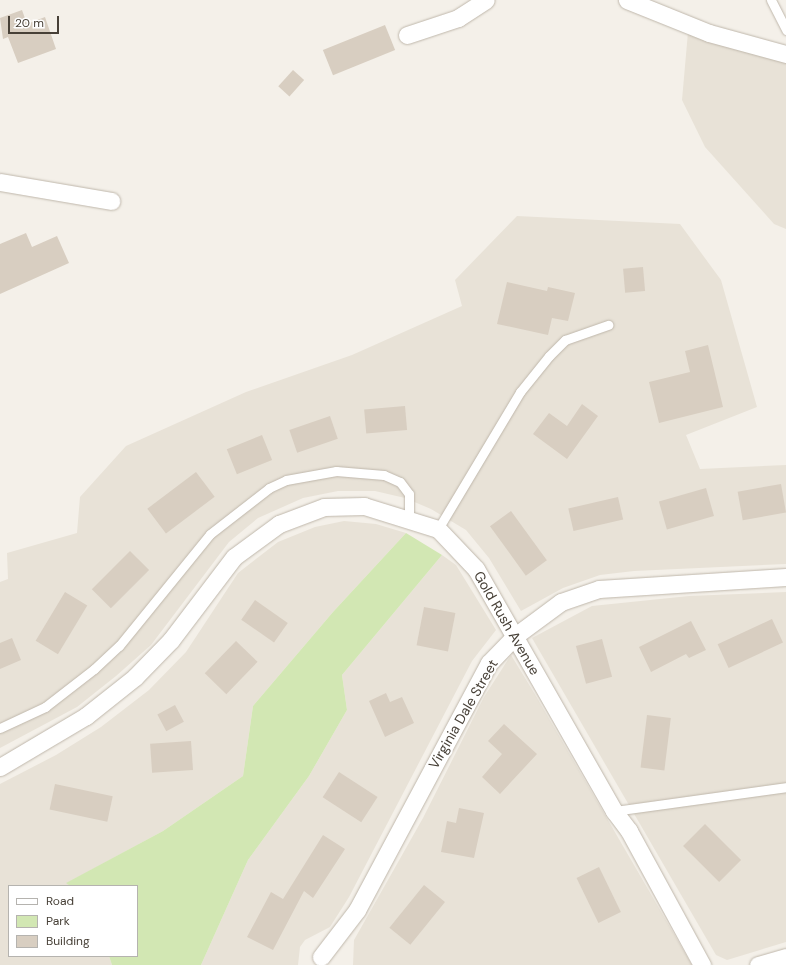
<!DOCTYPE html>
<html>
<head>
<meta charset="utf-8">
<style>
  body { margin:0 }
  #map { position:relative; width:786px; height:965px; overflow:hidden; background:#f4f0e9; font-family:"DM Sans",sans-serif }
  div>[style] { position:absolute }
  .residential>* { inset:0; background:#e8e2d7 }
  .green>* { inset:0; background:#d2e7b3 }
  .building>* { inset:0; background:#d8cec1; transform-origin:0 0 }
  .roads { filter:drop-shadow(0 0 1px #bfb7ab) drop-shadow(0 0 1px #bfb7ab) }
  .lane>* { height:9px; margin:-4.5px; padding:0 4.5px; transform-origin:4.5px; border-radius:4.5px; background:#fff }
  .street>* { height:17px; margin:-8.5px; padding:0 8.5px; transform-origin:8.5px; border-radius:8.5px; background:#fff }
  span { translate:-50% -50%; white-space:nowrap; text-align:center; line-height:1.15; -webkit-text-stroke:4px #fff; paint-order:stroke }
  .street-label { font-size:14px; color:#474037 }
  .legend { position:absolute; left:8px; top:885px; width:130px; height:72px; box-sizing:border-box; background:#fff; border:1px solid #b5b3af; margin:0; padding:5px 7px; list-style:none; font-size:12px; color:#474037 }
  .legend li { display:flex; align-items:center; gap:8px; height:20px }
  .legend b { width:20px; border:1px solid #b5b3af }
  .scale { position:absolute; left:8px; top:16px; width:51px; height:18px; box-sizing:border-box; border:2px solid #474037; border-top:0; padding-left:5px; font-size:12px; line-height:14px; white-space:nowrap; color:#474037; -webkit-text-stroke:3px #fff; paint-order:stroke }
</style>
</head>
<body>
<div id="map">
  <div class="residential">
    <i style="clip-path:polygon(688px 32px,786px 60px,786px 229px,774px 224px,705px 147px,682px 100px)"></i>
    <i style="clip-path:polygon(517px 216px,680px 224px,721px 280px,757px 407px,686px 435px,700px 469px,786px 465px,786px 564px,634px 571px,600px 575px,563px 588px,521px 611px,489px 558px,466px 530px,431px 509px,405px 498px,375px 491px,338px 491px,303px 498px,258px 518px,229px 542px,151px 645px,116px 676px,77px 707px,0 748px,0 582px,8px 579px,7px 553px,77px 533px,80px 497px,126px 446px,246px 392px,352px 355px,462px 306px,455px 280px)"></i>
    <i style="clip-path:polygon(344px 521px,376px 524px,406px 533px,333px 612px,253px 706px,243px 776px,163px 831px,67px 883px,70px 886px,9px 886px,9px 956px,109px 956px,112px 965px,0 965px,0 784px,56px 755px,101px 727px,149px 690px,186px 652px,238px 573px,278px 542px,315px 527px)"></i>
    <i style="clip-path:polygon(442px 555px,456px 565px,496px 630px,472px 661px,349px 897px,330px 927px,305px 940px,300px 947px,298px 965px,201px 965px,248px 860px,309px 776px,347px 710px,342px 675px)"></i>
    <i style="clip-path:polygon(786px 592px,786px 942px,727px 960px,716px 955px,532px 638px,592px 606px,689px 596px)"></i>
    <i style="clip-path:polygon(511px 655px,536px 696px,692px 965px,353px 965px,354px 940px,423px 818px,484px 697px)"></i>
  </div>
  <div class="green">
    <i style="clip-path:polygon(406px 533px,442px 555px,342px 675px,347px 710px,309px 776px,248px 860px,201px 965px,112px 965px,109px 956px,137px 956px,137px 886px,70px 886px,66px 883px,163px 831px,243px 776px,253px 706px,333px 612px)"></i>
  </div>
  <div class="building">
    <i style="clip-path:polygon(22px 10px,27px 24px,45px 17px,56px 49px,18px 63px,8px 37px,3px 39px,0 18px)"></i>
    <i style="left:385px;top:25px;width:27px;height:67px;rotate:68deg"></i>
    <i style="left:293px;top:70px;width:15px;height:22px;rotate:42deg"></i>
    <i style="clip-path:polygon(26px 233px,32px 247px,57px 236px,69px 263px,0 294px,0 244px)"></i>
    <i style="left:643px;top:267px;width:24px;height:20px;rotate:85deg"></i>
    <i style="clip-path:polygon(507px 282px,547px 291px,548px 287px,575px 293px,568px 321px,552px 318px,548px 335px,497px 324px)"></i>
    <i style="clip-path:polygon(708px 345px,723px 407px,659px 423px,649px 382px,690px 372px,685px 351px)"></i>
    <i style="clip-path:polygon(582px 404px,598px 416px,567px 459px,533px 434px,549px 413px,567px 426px)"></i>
    <i style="left:405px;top:406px;width:24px;height:41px;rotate:85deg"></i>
    <i style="left:330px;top:416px;width:24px;height:43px;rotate:71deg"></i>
    <i style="left:262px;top:435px;width:27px;height:38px;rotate:68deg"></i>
    <i style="left:196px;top:472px;width:31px;height:61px;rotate:53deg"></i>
    <i style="left:781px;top:484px;width:29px;height:44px;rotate:80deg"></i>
    <i style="left:706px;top:488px;width:29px;height:49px;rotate:74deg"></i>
    <i style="left:618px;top:497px;width:23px;height:51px;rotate:77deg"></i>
    <i style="left:511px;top:511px;width:61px;height:26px;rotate:54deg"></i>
    <i style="left:130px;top:551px;width:27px;height:54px;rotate:45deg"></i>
    <i style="left:65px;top:592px;width:26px;height:57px;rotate:31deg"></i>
    <i style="left:255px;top:600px;width:40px;height:24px;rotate:35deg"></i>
    <i style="left:424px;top:607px;width:32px;height:39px;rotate:11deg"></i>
    <i style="left:772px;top:619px;width:26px;height:60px;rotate:65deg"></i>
    <i style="clip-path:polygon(691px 621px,706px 650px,689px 658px,686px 654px,651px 672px,639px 647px)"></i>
    <i style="clip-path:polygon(12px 638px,21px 660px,0 669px,0 643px)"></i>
    <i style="left:602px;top:639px;width:39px;height:27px;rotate:75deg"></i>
    <i style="left:236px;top:641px;width:30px;height:45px;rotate:44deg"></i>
    <i style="clip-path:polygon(386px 693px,390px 702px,402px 697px,414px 723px,385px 737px,369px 701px)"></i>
    <i style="left:175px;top:705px;width:19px;height:20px;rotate:62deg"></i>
    <i style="left:647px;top:715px;width:24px;height:53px;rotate:7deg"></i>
    <i style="clip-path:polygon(504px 724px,537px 754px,500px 794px,482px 777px,502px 754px,488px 741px)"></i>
    <i style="left:191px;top:741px;width:29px;height:41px;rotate:86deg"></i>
    <i style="left:339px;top:772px;width:46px;height:30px;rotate:33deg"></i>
    <i style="left:55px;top:784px;width:59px;height:26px;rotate:12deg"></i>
    <i style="clip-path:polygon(459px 808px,484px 813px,474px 858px,441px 852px,447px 821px,456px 823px)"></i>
    <i style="left:705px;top:824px;width:51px;height:31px;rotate:45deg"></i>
    <i style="clip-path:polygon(323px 835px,345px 849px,313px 898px,304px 891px,273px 950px,247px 937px,271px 892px,283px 899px)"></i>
    <i style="left:599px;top:867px;width:50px;height:25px;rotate:64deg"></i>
    <i style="left:424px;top:885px;width:27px;height:55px;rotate:39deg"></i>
  </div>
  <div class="roads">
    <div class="lane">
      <i style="left:771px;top:0;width:34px;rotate:63deg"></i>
      <i style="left:438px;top:529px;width:160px;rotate:-59.1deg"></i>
      <i style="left:520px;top:392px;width:46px;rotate:-51.1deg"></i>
      <i style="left:549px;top:356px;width:23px;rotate:-45deg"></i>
      <i style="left:565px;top:340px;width:46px;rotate:-19.2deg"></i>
      <i style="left:0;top:728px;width:50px;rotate:-25deg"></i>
      <i style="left:45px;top:707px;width:62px;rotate:-37.8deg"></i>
      <i style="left:94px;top:669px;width:34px;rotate:-43deg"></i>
      <i style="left:119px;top:646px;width:144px;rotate:-50.9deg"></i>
      <i style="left:210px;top:534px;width:75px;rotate:-37.9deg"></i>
      <i style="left:269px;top:488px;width:19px;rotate:-25deg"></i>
      <i style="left:286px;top:480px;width:51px;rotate:-10.2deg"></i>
      <i style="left:336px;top:471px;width:48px;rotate:4.8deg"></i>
      <i style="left:384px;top:475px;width:17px;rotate:24deg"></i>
      <i style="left:400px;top:482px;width:15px;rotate:53deg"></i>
      <i style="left:409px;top:494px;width:27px;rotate:90deg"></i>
      <i style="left:614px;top:811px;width:174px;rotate:-7.9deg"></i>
    </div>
    <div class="street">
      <i style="left:627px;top:0;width:88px;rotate:21.9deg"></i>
      <i style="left:709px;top:33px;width:80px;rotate:15.3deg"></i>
      <i style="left:407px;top:35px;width:54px;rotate:-18.4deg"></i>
      <i style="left:458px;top:18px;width:33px;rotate:-33deg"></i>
      <i style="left:0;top:182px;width:113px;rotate:9.7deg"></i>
      <i style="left:0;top:767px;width:100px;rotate:-30.7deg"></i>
      <i style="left:86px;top:716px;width:63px;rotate:-38.5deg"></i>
      <i style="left:135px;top:677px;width:52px;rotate:-45.8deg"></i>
      <i style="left:171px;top:640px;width:104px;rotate:-52.8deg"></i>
      <i style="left:234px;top:557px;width:56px;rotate:-36.3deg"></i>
      <i style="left:279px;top:524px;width:48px;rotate:-20.7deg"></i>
      <i style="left:324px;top:507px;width:40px;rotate:-1.4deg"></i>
      <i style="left:364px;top:506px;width:77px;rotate:17.3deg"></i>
      <i style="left:438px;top:529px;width:55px;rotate:46.5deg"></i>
      <i style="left:476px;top:569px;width:279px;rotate:60.3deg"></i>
      <i style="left:614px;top:811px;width:25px;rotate:53deg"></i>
      <i style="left:629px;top:831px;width:153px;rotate:61.4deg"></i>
      <i style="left:321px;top:957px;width:59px;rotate:-52.5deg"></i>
      <i style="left:357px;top:910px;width:280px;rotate:-61.9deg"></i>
      <i style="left:489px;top:663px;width:37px;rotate:-46deg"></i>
      <i style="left:515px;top:636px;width:57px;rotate:-36.5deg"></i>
      <i style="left:561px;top:602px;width:40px;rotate:-18.9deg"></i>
      <i style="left:599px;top:589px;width:187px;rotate:-3.7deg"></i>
      <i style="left:758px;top:965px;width:29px;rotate:-16deg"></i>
    </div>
  </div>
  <div class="street-label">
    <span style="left:507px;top:623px;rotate:60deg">Gold Rush Avenue</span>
    <span style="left:463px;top:714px;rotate:-60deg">Virginia Dale Street</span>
  </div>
  <ul class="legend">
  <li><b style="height:5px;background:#fff"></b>Road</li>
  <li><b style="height:11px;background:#d2e7b3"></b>Park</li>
  <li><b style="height:11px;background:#d8cec1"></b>Building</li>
  </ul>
  <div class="scale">20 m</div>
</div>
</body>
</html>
